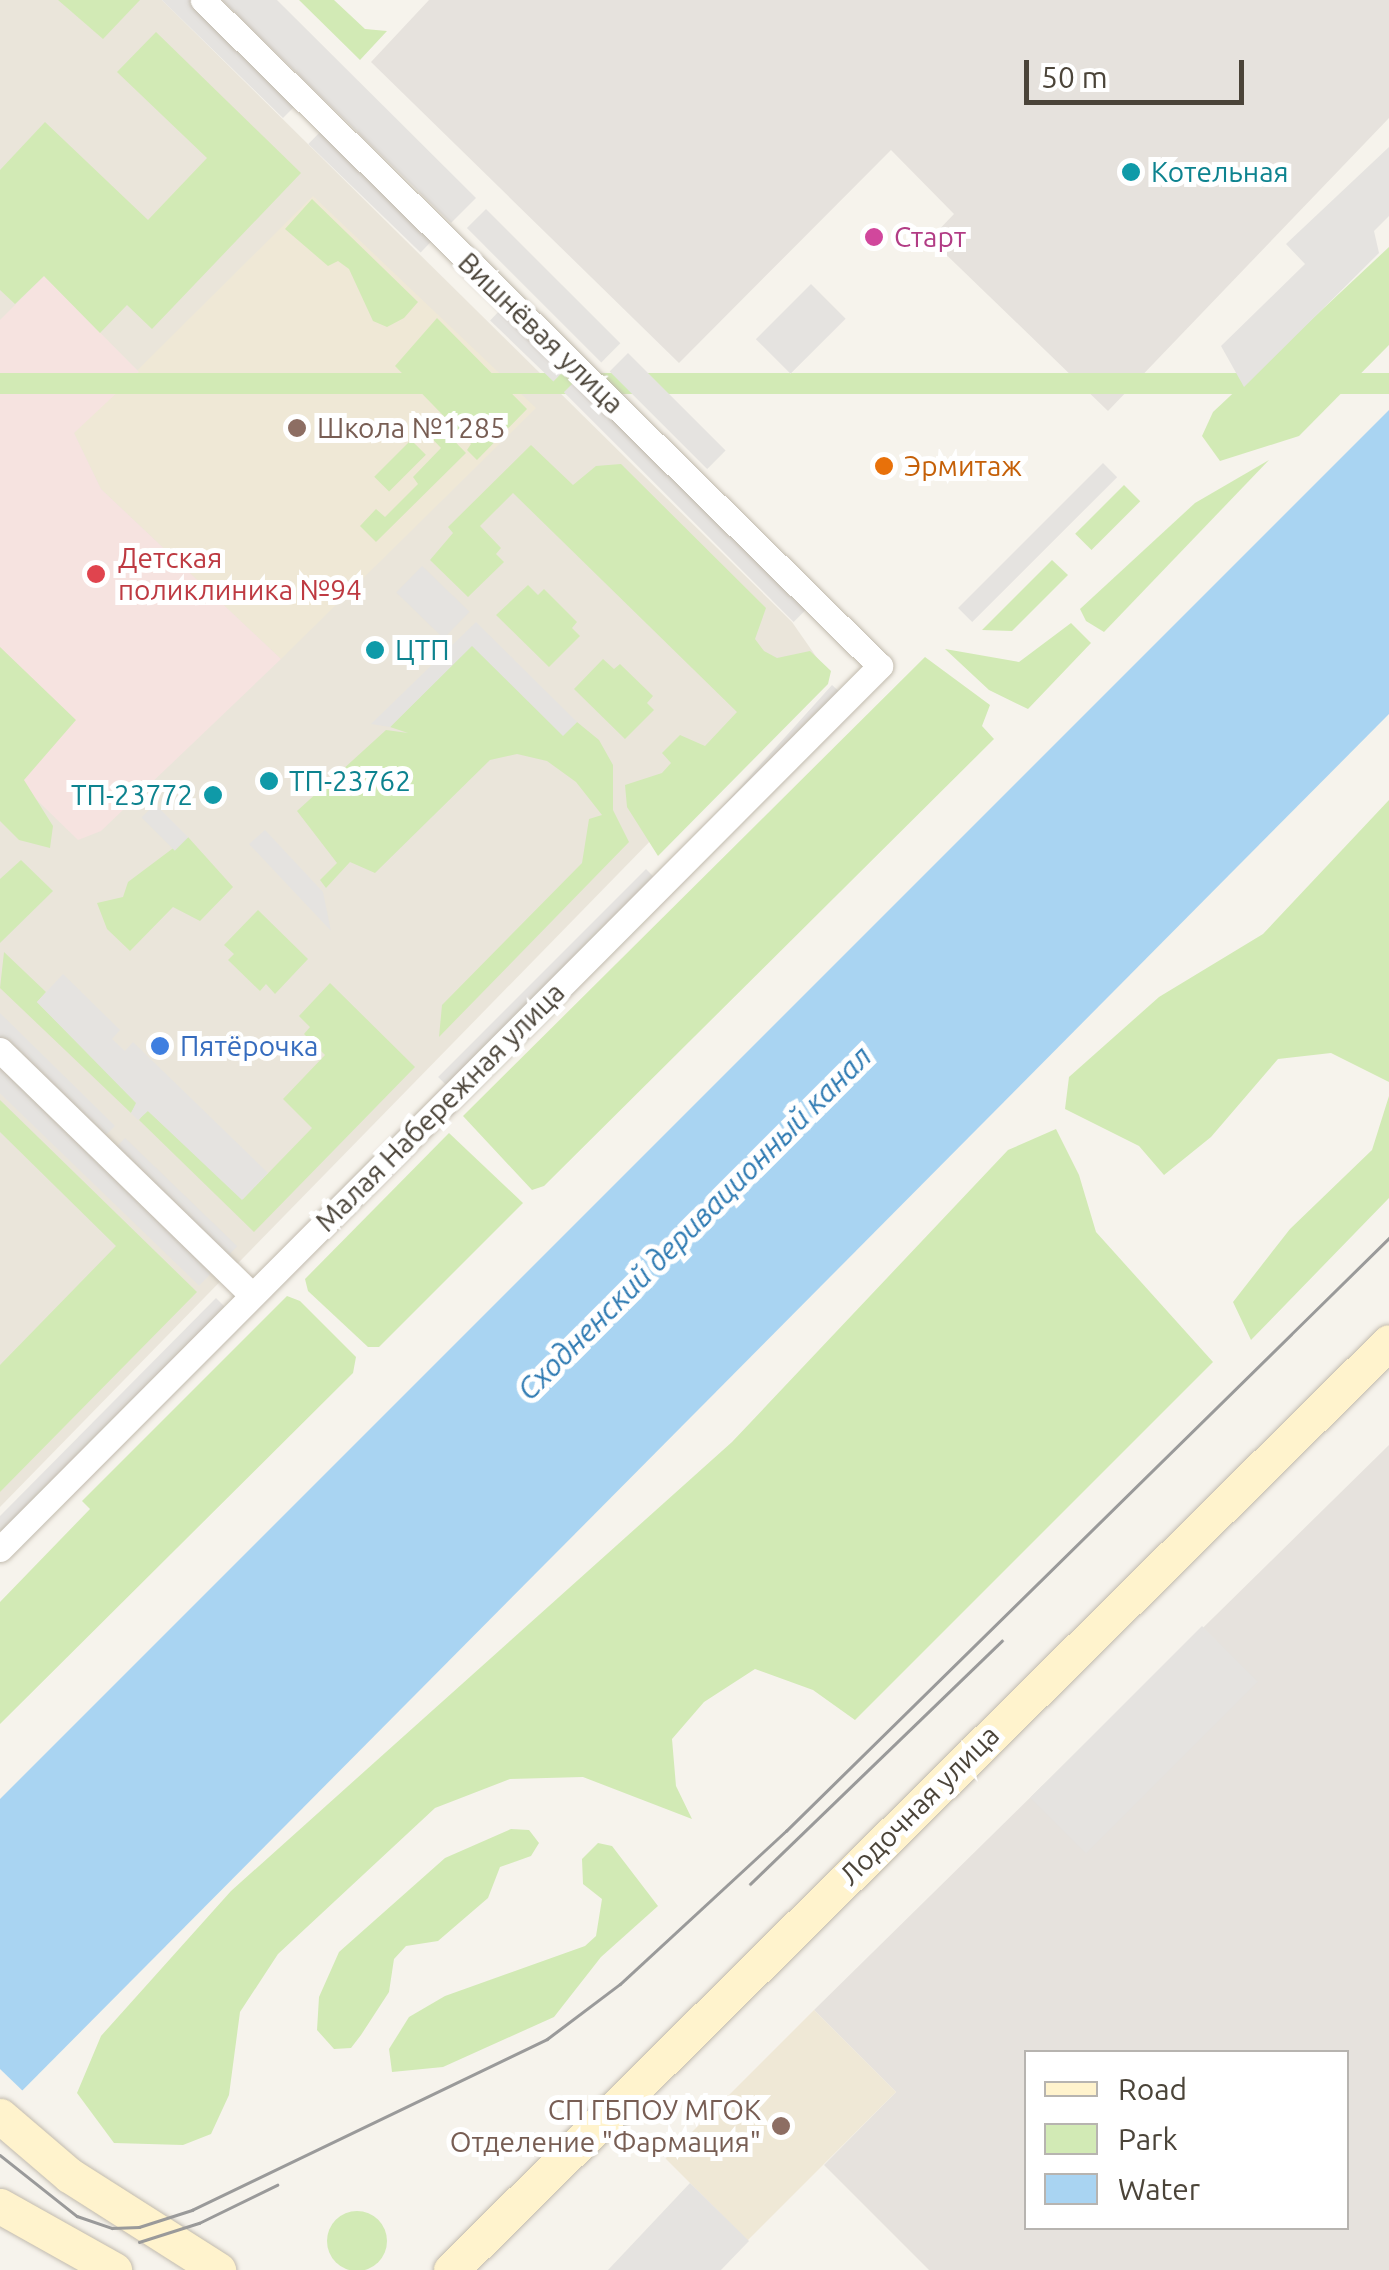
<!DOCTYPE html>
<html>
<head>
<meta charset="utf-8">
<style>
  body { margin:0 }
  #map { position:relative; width:1389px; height:2270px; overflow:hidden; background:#f6f3ec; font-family:Ubuntu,sans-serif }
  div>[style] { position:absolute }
  .residential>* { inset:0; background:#eae5da }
  .industrial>* { inset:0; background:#e6e2dd }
  .education>* { inset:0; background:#efe8d6; transform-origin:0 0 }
  .medical>* { inset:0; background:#f6e3e0 }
  .green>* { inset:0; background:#d2eab5; transform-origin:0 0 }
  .round { border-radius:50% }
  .parking>* { inset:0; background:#e5e3e0; transform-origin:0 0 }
  .water>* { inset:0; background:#a9d4f2 }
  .pier>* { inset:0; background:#f6f3ec }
  .roads { filter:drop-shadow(0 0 2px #c2bbae) drop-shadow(0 0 2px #c2bbae) }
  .street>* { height:25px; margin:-12.5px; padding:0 12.5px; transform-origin:12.5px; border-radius:12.5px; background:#fff }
  .secondary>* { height:35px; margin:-17.5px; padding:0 17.5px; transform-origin:17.5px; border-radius:17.5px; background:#fff3cd }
  .tram>* { height:2.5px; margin:-1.25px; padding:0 1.25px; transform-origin:1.25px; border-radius:1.25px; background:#9a9a9a }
  .dots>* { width:28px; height:28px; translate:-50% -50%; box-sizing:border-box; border:5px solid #fff; border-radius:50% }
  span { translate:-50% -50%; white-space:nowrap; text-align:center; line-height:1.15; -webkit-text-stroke:10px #fff; paint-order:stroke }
  .culture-label { font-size:28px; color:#0d838f }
  .left { translate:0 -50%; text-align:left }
  .right { translate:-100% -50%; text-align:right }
  .hotel-label { font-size:28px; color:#b23c85 }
  .street-label { font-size:28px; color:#4b4439 }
  .education-label { font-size:28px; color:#785e54 }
  .food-label { font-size:28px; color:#c56008 }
  .health-label { font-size:28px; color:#be3a42 }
  .shop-label { font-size:28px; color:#366cbe }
  .water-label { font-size:30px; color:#2e7ab2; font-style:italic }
  .legend { position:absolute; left:1024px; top:2050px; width:325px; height:180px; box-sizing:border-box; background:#fff; border:2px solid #b7b4b0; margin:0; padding:12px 18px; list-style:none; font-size:30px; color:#4b4439 }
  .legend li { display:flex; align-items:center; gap:20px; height:50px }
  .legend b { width:50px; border:2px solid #b7b4b0 }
  .scale { position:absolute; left:1024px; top:60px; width:220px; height:45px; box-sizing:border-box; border:5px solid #4b4439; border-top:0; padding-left:12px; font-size:30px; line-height:35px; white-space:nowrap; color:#4b4439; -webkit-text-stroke:8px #fff; paint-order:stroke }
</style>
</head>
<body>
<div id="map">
  <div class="residential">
    <i style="clip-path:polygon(0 0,162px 0,792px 622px,822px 665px,0 1507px)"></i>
  </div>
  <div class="industrial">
    <i style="clip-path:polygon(429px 0,1389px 0,1389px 118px,1108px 411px,930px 239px,954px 214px,891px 150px,679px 363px,371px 62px)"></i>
    <i style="clip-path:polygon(evenodd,1389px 1445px,1389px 2270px,929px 2270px,824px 2165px,896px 2092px,814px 2010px,1389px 1445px,1026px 2052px,1346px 2052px,1346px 2228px,1026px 2228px,1026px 2052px)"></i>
  </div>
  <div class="education">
    <i style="clip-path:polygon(313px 196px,536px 408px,281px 659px,101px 489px,74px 433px)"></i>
    <i style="left:814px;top:2010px;width:116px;height:210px;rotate:45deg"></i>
  </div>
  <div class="medical">
    <i style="clip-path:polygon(44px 276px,139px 372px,74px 433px,101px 489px,281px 659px,101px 831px,78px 840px,6px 770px,0 705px,0 320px)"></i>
  </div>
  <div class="green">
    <i style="clip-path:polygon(58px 0,140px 0,103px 39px)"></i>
    <i style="clip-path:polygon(299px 0,334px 0,365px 29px,387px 31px,360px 60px)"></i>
    <i style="clip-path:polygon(156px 32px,301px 173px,152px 329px,127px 305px,100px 333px,44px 276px,15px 304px,0 290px,0 170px,45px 122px,148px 220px,207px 158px,117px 72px)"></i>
    <i style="clip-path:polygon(312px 199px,418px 302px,404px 318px,387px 327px,373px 321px,349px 269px,338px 261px,328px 266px,285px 229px)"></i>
    <i style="clip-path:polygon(1389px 247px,1389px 345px,1299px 436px,1220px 461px,1202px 436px,1213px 412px)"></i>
    <i style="clip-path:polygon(437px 318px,527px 409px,477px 460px,467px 450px,471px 444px,395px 366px)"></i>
    <i style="left:1389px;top:373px;width:21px;height:1959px;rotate:90deg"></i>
    <i style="clip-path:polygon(432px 418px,466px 453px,376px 542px,360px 526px,376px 509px,385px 517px,418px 484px,413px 477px,441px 448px,422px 428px)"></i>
    <i style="left:411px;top:440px;width:21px;height:52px;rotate:45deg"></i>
    <i style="clip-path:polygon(531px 445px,573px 485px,596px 466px,621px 464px,766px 608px,755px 639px,764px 651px,777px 658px,810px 651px,831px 671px,828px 684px,658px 856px,627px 807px,625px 785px,662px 773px,671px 763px,662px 753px,680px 735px,705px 746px,737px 712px,513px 493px,480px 526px,501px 548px,496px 554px,504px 562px,468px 597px,430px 560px,453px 533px,448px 527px)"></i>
    <i style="clip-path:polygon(1269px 460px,1104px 632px,1086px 621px,1080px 609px,1195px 503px)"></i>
    <i style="left:1124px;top:485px;width:23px;height:69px;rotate:45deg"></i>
    <i style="clip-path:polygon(1052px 560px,1068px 575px,1012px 631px,982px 630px)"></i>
    <i style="clip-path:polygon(528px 585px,538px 595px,544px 589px,577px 622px,572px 628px,580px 636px,549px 667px,496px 615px)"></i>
    <i style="clip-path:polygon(1071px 623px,1091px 643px,1028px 709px,989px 690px,945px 649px,1019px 662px)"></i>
    <i style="clip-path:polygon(472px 645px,563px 735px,577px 722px,599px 740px,613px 765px,613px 810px,629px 842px,439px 1037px,442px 1005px,582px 863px,589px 819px,602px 815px,576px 782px,547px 761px,517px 754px,490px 760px,375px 873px,350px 862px,326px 888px,320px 880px,337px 863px,297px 811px,386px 730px,408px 733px,390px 727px)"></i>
    <i style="clip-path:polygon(0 647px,76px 720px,24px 780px,53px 826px,50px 848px,19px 840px,0 821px)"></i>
    <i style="clip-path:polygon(925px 657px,990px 705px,982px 726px,994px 739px,544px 1186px,532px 1190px,463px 1116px)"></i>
    <i style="clip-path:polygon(603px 659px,614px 669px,620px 664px,653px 696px,647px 703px,654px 710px,625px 739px,574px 689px)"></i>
    <i style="clip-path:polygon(1389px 800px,1389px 1082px,1331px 1053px,1278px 1059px,1211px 1137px,1164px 1175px,1139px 1146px,1065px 1109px,1069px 1077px,1159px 997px,1263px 934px)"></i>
    <i style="clip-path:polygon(188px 837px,233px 887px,200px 921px,173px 907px,130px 951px,107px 929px,97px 903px,123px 897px,128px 882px)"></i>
    <i style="clip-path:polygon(21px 860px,53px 891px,0 943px,0 879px)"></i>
    <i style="clip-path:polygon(258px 910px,308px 959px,275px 994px,266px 984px,260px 991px,228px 960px,234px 954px,224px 945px)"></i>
    <i style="clip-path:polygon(4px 952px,46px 992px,37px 1002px,137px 1103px,131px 1113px,0 988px)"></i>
    <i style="clip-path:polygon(330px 983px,415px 1067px,254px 1232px,139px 1120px,147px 1110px,243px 1199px,312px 1128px,283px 1099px,325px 1055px,304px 1034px,310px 1027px,299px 1016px)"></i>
    <i style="clip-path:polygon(1389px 1096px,1389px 1198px,1251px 1340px,1233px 1302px,1290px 1229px,1372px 1150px)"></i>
    <i style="clip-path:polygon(0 1100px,197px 1292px,0 1492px,0 1365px,116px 1246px,0 1132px)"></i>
    <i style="clip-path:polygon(1056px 1129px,1079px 1175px,1096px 1232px,1213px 1362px,855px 1720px,813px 1690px,755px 1669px,704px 1702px,672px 1739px,676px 1786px,692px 1819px,583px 1777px,510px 1779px,435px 1808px,278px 1954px,240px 2012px,229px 2095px,211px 2134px,183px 2145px,114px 2143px,77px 2093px,101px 2036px,231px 1891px,732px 1442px,1008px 1150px)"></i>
    <i style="clip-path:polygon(449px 1133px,523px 1203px,379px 1347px,368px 1347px,308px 1291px,305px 1279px)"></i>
    <i style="clip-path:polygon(287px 1296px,300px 1301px,356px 1357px,353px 1373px,0 1724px,0 1602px,90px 1509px,82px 1501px)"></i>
    <i style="clip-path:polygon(511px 1829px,529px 1830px,539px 1843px,531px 1856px,500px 1867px,488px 1898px,438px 1941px,406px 1946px,394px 1959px,389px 1992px,361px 2035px,351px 2048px,334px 2049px,317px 2030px,319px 1997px,339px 1952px,445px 1858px)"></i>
    <i style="clip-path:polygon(598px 1843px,612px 1846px,658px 1906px,601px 1957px,554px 2017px,443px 2067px,392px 2072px,389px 2049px,409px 2017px,445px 1996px,585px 1946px,596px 1936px,602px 1899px,583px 1884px,582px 1859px)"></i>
    <i class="round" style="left:327px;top:2211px;width:60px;height:60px"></i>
  </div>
  <div class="parking">
    <i style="clip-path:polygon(162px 0,192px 0,298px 103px,283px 118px)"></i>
    <i style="clip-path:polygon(222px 0,277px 0,476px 198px,451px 223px)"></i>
    <i style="left:323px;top:129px;width:156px;height:21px;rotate:44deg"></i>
    <i style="clip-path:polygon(1389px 147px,1389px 216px,1374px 231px,1379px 253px,1244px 387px,1221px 346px,1305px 264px,1286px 244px)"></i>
    <i style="left:486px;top:209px;width:190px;height:27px;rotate:45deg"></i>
    <i style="left:811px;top:284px;width:49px;height:78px;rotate:45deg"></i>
    <i style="left:504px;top:306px;width:88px;height:20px;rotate:44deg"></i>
    <i style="left:628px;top:353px;width:138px;height:26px;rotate:45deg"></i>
    <i style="left:578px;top:378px;width:325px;height:20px;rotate:45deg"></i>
    <i style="left:1103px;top:463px;width:20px;height:205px;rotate:45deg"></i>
    <i style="left:422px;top:566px;width:66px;height:37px;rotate:44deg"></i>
    <i style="clip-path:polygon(476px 622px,577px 722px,563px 736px,472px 646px,390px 727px,371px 724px)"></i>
    <i style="left:832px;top:685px;width:13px;height:243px;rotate:42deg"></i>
    <i style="left:155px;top:804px;width:47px;height:19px;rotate:45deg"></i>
    <i style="clip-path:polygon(265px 830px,323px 892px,331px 931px,249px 844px)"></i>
    <i style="left:646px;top:869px;width:14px;height:294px;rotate:45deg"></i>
    <i style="clip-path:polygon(63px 974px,120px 1030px,112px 1039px,125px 1051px,133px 1042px,268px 1173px,242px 1200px,148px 1111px,138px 1120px,131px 1113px,136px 1103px,37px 1002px)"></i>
    <i style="clip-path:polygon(0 1013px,115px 1126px,102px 1139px,0 1040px)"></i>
    <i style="left:0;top:1060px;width:300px;height:24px;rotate:44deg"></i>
    <i style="left:125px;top:1138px;width:156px;height:17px;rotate:44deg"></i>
    <i style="clip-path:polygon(216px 1298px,228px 1310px,6px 1535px,0 1530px,0 1516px)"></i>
    <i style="left:1202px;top:1626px;width:79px;height:243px;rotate:45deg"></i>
    <i style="clip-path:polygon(690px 2183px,749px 2241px,721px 2270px,608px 2270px)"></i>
  </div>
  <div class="water">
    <i style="clip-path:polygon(1389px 410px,1389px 714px,0 2113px,0 1799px)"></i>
  </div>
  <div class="pier">
    <i style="clip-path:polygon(0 2069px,26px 2094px,0 2118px)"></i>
  </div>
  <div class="roads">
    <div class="street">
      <i style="left:0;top:1050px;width:351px;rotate:44.2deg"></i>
      <i style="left:0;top:1549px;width:1247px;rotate:-45.1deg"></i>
      <i style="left:880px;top:666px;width:950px;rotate:-135.47deg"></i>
    </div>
    <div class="secondary">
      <i style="left:0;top:2116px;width:91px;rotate:40.5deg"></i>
      <i style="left:69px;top:2175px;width:177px;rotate:32.5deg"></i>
      <i style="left:0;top:2206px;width:131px;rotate:29.3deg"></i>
      <i style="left:451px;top:2270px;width:1319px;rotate:-44.69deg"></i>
    </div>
  </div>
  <div class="tram">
    <i style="left:750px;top:1884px;width:350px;rotate:-44deg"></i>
    <i style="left:0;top:2155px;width:98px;rotate:38.4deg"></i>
    <i style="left:77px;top:2216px;width:37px;rotate:19deg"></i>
    <i style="left:112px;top:2228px;width:27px;rotate:-2deg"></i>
    <i style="left:139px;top:2227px;width:56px;rotate:-17.8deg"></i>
    <i style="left:192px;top:2210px;width:394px;rotate:-25.7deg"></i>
    <i style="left:547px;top:2039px;width:91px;rotate:-37deg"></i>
    <i style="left:620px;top:1984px;width:226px;rotate:-42.7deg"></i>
    <i style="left:786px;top:1831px;width:846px;rotate:-44.52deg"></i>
    <i style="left:139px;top:2242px;width:63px;rotate:-17.6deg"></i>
    <i style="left:199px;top:2223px;width:87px;rotate:-26deg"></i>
  </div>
  <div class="dots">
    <i style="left:1131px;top:172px;background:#0f9aa8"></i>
    <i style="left:874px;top:237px;background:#d1479c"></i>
    <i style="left:297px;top:428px;background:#8d6e63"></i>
    <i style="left:884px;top:466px;background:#e8710a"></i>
    <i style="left:96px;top:574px;background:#e0444e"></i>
    <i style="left:375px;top:650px;background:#0f9aa8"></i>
    <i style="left:269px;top:781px;background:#0f9aa8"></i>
    <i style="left:213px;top:795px;background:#0f9aa8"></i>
    <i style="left:160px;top:1046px;background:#3f7fe0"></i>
    <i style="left:781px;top:2126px;background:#8d6e63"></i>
  </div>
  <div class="culture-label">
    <span class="left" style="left:1151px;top:172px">Котельная</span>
    <span class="left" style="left:395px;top:650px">ЦТП</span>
    <span class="left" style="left:289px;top:781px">ТП-23762</span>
    <span class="right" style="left:193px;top:795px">ТП-23772</span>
  </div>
  <div class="hotel-label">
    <span class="left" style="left:894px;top:237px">Старт</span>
  </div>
  <div class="street-label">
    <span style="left:541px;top:333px;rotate:44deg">Вишнёвая улица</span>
    <span style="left:440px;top:1107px;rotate:-45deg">Малая Набережная улица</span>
    <span style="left:919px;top:1805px;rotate:-45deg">Лодочная улица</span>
  </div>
  <div class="education-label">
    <span class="left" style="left:317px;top:428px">Школа №1285</span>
    <span class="right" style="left:761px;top:2126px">СП ГБПОУ МГОК<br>Отделение "Фармация"</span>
  </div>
  <div class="food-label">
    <span class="left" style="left:904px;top:466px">Эрмитаж</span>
  </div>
  <div class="health-label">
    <span class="left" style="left:118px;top:574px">Детская<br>поликлиника №94</span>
  </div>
  <div class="shop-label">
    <span class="left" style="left:180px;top:1046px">Пятёрочка</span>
  </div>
  <div class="water-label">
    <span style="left:694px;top:1223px;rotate:-45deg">Сходненский деривационный канал</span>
  </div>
  <ul class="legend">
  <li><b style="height:12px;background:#fff3cd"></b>Road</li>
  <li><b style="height:28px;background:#d2eab5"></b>Park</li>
  <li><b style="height:28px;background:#a9d4f2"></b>Water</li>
  </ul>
  <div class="scale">50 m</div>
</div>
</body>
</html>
